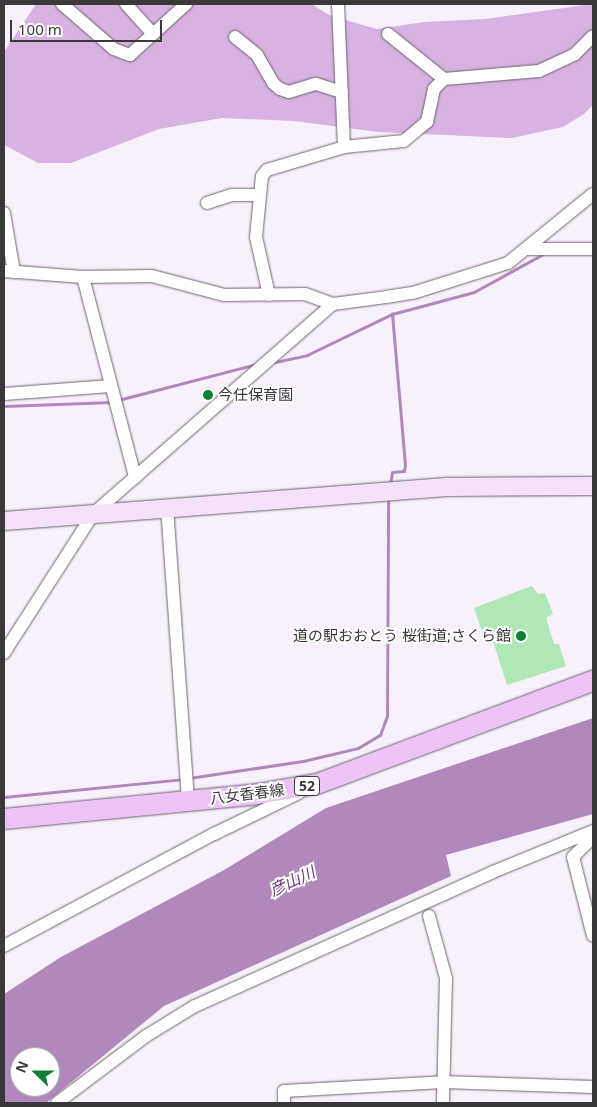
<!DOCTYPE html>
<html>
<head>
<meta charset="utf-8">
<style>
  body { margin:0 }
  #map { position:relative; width:597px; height:1107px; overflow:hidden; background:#f8f0fa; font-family:"Noto Sans","Noto Sans JP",sans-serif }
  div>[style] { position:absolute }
  .green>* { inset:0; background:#d9b2e4 }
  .water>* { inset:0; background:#b188bc }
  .stream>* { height:3px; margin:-1.5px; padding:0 1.5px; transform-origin:1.5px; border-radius:1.5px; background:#b188bc }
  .building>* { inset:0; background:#afe7b7 }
  .roads { filter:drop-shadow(0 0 1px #6c656e) drop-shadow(0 0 1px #6c656e) }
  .street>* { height:12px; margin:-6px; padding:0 6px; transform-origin:6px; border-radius:6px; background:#fff }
  .secondary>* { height:18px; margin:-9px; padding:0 9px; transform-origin:9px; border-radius:9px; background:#f6e1fb }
  .primary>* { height:20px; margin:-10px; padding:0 10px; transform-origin:10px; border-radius:10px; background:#ecc2f7 }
  .dots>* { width:14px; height:14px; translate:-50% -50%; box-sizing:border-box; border:2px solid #fff; border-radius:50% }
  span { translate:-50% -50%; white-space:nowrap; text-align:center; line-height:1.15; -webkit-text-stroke:4px #fff; paint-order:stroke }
  .shield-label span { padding:1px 4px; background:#fff; border:1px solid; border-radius:4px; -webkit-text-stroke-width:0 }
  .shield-label { font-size:14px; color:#3b383c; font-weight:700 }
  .poi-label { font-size:15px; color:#3b383c }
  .left { translate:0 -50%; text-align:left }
  .right { translate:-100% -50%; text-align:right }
  .street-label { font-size:15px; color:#3b383c }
  .water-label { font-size:16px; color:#6f3b7c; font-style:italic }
  .frame { position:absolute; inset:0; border:5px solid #3b383c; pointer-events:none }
  .north { position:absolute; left:10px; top:1047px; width:50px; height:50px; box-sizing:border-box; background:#fff; border:1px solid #b1afb1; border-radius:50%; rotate:292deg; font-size:14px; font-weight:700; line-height:20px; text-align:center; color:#3b383c }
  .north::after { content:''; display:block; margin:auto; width:18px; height:22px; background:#0e8036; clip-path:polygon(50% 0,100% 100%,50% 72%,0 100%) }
  .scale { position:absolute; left:10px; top:20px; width:152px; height:22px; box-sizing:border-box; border:2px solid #3b383c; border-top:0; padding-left:6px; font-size:15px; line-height:18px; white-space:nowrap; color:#3b383c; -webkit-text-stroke:4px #fff; paint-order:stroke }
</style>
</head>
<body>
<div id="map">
  <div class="green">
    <i style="clip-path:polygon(36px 4px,311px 4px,331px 16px,377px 29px,424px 22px,485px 19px,593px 4px,593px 105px,584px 114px,563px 127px,512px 138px,378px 132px,294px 121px,222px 118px,159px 129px,71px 163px,38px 163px,4px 145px,4px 52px)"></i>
  </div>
  <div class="water">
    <i style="clip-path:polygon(evenodd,593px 718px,593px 814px,446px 855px,451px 876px,164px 1006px,46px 1103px,4px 1103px,4px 994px,61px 957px,224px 870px,326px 808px,593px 718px,20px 1057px,50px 1057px,50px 1087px,20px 1087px,20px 1057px)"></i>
  </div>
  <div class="stream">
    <i style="left:275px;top:362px;width:33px;rotate:-12deg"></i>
    <i style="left:307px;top:355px;width:94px;rotate:-25.8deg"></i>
    <i style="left:392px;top:314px;width:85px;rotate:-15deg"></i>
    <i style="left:474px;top:292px;width:79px;rotate:-28.8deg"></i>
    <i style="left:118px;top:400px;width:143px;rotate:-14.6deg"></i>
    <i style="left:4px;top:406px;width:108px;rotate:-2.1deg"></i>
    <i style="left:390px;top:485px;width:13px;rotate:-81deg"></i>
    <i style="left:392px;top:472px;width:12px;rotate:-5deg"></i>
    <i style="left:404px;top:471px;width:6px;rotate:-81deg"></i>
    <i style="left:405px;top:465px;width:152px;rotate:-94.9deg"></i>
    <i style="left:189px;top:778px;width:115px;rotate:-8.5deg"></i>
    <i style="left:303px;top:761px;width:57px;rotate:-13.3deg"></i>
    <i style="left:358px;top:748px;width:26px;rotate:-31deg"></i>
    <i style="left:380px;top:735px;width:20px;rotate:-70deg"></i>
    <i style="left:387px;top:716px;width:218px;rotate:-89.7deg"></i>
    <i style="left:4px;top:797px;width:180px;rotate:-5.7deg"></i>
  </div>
  <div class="building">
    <i style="clip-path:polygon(532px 586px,538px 594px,545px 593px,553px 614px,546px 618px,554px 644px,559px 644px,566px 666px,507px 685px,491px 635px,484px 637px,474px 608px)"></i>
  </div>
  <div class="roads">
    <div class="street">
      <i style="left:62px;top:4px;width:69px;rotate:40.9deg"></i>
      <i style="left:114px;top:49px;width:17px;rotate:21deg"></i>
      <i style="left:130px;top:55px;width:76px;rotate:-42.3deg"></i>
      <i style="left:126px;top:4px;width:40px;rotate:48deg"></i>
      <i style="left:338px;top:4px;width:143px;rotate:87.6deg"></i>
      <i style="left:344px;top:147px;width:60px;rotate:-5.7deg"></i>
      <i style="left:404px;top:141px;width:30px;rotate:-40deg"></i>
      <i style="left:427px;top:122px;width:34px;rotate:-78deg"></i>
      <i style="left:434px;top:89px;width:14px;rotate:-45deg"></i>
      <i style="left:444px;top:79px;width:95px;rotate:-4.8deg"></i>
      <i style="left:539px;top:71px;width:40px;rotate:-25deg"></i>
      <i style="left:575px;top:54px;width:25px;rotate:-45deg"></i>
      <i style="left:388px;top:34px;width:72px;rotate:38.8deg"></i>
      <i style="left:235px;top:37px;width:28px;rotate:39deg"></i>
      <i style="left:257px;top:55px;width:32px;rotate:60deg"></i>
      <i style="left:273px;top:83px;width:9px;rotate:41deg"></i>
      <i style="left:280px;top:89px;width:9px;rotate:18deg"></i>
      <i style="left:289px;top:92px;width:28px;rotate:-17deg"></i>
      <i style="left:316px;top:84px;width:27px;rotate:17deg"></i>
      <i style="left:207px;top:203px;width:25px;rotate:-18deg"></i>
      <i style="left:231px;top:195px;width:28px"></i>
      <i style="left:4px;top:213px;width:60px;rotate:80.4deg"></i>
      <i style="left:529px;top:249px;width:64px"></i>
      <i style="left:4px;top:271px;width:79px;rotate:4.3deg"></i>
      <i style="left:83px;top:277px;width:69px;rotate:-0.8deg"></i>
      <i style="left:152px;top:276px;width:74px;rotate:14.8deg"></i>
      <i style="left:224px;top:295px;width:81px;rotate:-0.7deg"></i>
      <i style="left:305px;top:294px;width:30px;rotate:20deg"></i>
      <i style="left:333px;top:304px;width:53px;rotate:-7.5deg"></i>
      <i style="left:386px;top:297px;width:30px;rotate:-9deg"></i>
      <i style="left:416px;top:292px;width:96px;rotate:-17.5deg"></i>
      <i style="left:508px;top:263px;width:109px;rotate:-39.1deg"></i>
      <i style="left:83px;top:277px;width:207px;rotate:75.4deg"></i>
      <i style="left:269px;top:295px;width:59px;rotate:-102.6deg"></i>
      <i style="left:256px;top:237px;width:61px;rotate:-84.4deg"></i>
      <i style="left:262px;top:176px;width:8px;rotate:-50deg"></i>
      <i style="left:267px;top:170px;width:80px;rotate:-16.6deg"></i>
      <i style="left:4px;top:394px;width:107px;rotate:-4.3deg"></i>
      <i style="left:167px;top:507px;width:295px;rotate:85.9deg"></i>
      <i style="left:4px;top:653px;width:166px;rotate:-57.3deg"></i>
      <i style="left:94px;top:513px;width:317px;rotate:-41.2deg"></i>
      <i style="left:593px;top:837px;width:28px;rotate:135deg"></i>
      <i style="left:573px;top:857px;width:81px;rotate:75.8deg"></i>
      <i style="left:429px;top:916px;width:64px;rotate:74.7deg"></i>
      <i style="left:446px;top:978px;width:125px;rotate:91.4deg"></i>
      <i style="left:4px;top:946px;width:238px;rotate:-28.1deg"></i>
      <i style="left:214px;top:834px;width:94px;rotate:-25.8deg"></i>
      <i style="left:57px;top:1103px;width:111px;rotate:-37deg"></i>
      <i style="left:146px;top:1036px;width:57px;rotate:-31.5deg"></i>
      <i style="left:195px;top:1006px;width:327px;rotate:-24.2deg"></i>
      <i style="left:493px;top:872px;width:108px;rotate:-22.3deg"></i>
      <i style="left:284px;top:1103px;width:12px;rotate:-90deg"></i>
      <i style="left:284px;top:1091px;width:159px;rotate:-3.2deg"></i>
      <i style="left:443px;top:1082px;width:150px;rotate:1.9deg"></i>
    </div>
    <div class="secondary">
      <i style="left:4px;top:521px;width:447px;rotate:-4.4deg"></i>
      <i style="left:450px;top:487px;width:143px;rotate:-0.4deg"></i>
    </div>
    <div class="primary">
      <i style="left:4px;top:819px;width:254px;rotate:-5.6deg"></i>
      <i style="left:257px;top:794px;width:61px;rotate:-9.5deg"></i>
      <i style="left:317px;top:784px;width:295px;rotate:-20.5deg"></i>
    </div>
  </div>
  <div class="dots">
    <i style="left:208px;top:395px;background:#0e8036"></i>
    <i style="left:521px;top:636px;background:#0e8036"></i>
  </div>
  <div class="shield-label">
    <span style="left:307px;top:786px">52</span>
  </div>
  <div class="poi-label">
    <span class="left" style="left:218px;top:395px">今任保育園</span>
    <span class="right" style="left:511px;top:636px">道の駅おおとう 桜街道;さくら館</span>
  </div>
  <div class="street-label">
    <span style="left:247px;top:794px;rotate:-7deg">八女香春線</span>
  </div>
  <div class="water-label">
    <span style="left:292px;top:881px;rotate:-25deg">彦山川</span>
  </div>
  <div class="frame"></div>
  <div class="north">N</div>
  <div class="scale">100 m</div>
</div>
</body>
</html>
